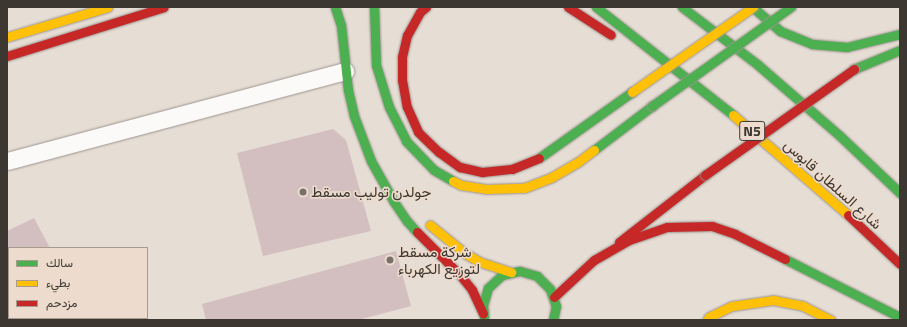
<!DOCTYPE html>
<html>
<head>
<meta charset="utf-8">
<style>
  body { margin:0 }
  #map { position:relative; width:907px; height:327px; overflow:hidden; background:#e6ddd4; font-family:"Titillium Web",Vazirmatn,sans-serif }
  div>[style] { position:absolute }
  .building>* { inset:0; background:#d3bfc0 }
  .roads { filter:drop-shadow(0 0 1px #9c958f) drop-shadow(0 0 1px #9c958f) }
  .street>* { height:17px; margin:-8.5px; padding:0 8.5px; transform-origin:8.5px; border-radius:8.5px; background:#fbfaf9 }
  .fast>* { height:9px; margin:-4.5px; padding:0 4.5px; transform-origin:4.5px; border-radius:4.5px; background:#4caf50 }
  .slow>* { height:9px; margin:-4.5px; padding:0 4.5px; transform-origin:4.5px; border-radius:4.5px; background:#ffc107 }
  .jam>* { height:9px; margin:-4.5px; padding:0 4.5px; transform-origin:4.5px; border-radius:4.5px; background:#c62828 }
  .bridges { filter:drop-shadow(0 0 1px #9c958f) drop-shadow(0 0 1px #9c958f) }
  .fast-bridge>* { height:9px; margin:-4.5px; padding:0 4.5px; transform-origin:4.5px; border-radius:4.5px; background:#4caf50 }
  .slow-bridge>* { height:9px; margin:-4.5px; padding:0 4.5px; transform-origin:4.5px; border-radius:4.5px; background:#ffc107 }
  .jam-bridge>* { height:9px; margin:-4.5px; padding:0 4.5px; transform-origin:4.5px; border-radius:4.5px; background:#c62828 }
  .dots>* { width:11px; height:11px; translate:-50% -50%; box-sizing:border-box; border:2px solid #eddccd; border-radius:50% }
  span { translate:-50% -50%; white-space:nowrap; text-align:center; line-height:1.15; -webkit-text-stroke:3px #eddccd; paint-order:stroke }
  .shield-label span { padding:1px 3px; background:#eddccd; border:1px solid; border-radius:3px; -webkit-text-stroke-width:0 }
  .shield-label { font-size:14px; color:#3d3731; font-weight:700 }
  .street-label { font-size:15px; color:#3d3731 }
  .poi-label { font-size:15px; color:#3d3731 }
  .left { translate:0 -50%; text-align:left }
  .frame { position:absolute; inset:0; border:8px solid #3d3731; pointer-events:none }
  .legend { position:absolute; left:8px; top:247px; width:140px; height:72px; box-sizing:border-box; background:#eddccd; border:1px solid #a79a8f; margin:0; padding:5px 7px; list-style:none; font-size:12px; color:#3d3731 }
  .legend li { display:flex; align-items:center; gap:8px; height:20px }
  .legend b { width:20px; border:1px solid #a79a8f }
</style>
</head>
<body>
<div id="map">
  <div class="building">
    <i style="clip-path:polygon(333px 129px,346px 140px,371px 231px,263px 256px,237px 153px)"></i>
    <i style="clip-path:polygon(34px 218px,50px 248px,7px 248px,7px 231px)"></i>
    <i style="clip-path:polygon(396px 251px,411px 306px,358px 320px,206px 320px,202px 304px)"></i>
  </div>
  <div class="roads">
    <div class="street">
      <i style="left:7px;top:161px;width:350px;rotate:-14.9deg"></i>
    </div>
    <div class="fast">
      <i style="left:335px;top:7px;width:19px;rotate:72deg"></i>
      <i style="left:341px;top:25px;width:65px;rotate:83.9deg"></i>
      <i style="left:348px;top:90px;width:27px;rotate:77deg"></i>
      <i style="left:354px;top:116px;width:48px;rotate:69.3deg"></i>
      <i style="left:371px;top:161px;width:47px;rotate:60.7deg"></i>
      <i style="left:394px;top:202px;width:23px;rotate:56deg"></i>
      <i style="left:407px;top:221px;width:15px;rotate:48deg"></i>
      <i style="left:374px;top:7px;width:58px;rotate:88deg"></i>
      <i style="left:376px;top:65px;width:44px;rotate:72.8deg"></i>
      <i style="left:389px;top:107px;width:38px;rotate:63deg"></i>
      <i style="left:406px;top:141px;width:40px;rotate:46deg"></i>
      <i style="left:434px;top:170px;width:22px;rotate:30deg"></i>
      <i style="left:596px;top:7px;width:174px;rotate:38.2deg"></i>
      <i style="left:682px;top:7px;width:96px;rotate:37.3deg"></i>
      <i style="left:758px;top:65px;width:108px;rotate:40.9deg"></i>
      <i style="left:840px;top:136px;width:83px;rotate:43.5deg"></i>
      <i style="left:756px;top:10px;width:32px;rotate:41deg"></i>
      <i style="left:780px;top:31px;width:35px;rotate:22deg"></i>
      <i style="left:812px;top:44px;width:35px;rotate:5deg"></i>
      <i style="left:847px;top:47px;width:55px;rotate:-13.8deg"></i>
      <i style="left:854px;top:69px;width:50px;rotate:-22.4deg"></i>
      <i style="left:594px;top:150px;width:73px;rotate:-37.2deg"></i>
      <i style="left:539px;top:158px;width:114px;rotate:-35.4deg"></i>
      <i style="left:785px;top:259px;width:129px;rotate:26.8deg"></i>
      <i style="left:484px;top:317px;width:12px;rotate:-95deg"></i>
      <i style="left:483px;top:305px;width:18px;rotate:-74deg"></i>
      <i style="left:488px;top:288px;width:19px;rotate:-43deg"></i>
      <i style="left:502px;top:275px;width:18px;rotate:-13deg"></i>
      <i style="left:520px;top:271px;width:18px;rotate:16deg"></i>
      <i style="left:537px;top:276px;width:18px;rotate:45deg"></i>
      <i style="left:550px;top:289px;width:18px;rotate:71deg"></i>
      <i style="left:556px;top:306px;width:14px;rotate:102deg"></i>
    </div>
    <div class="slow">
      <i style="left:7px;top:37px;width:105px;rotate:-16.5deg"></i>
      <i style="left:733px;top:115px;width:152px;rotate:41deg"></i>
      <i style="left:453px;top:181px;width:9px;rotate:27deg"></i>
      <i style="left:461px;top:185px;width:25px;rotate:9deg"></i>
      <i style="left:486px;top:189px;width:38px;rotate:-2deg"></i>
      <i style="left:524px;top:188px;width:30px;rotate:-21deg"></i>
      <i style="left:552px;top:177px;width:30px;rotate:-30deg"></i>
      <i style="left:578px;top:162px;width:20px;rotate:-37deg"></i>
      <i style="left:430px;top:225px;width:46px;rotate:38.9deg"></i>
      <i style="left:466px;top:254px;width:16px;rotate:30deg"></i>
      <i style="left:480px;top:262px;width:33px;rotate:18deg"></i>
      <i style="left:707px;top:320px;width:4px;rotate:-56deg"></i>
      <i style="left:709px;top:317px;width:25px;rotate:-26deg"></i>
      <i style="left:732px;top:306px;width:41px;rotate:-8.3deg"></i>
      <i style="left:773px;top:300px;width:31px;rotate:11deg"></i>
      <i style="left:803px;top:306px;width:31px;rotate:27deg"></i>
    </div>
    <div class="jam">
      <i style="left:426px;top:7px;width:8px;rotate:140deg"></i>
      <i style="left:420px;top:12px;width:26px;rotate:119deg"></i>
      <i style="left:407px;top:35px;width:23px;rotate:103deg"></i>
      <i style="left:402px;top:57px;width:23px;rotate:90deg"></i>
      <i style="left:402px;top:80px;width:27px;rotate:80deg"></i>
      <i style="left:407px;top:107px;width:27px;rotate:66deg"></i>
      <i style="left:418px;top:132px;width:29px;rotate:44deg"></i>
      <i style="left:439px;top:152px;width:26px;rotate:36deg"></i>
      <i style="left:460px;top:167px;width:23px;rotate:13deg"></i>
      <i style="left:482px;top:172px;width:30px;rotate:-6deg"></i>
      <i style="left:512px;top:169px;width:29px;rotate:-22deg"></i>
      <i style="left:568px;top:7px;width:51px;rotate:33.1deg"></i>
      <i style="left:7px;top:56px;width:164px;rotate:-17.3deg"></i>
      <i style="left:848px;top:215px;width:71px;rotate:43.3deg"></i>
      <i style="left:417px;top:232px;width:61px;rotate:45deg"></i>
      <i style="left:460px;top:275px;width:19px;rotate:51deg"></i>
      <i style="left:472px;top:290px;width:26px;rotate:65deg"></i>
      <i style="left:619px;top:242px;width:109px;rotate:-37.9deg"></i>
      <i style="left:554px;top:297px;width:54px;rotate:-42.8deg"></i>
      <i style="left:594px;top:260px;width:40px;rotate:-29.7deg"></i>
      <i style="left:629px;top:240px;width:40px;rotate:-18.9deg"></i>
      <i style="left:667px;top:227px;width:45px;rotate:-1.3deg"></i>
      <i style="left:712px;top:226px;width:24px;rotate:19deg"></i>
      <i style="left:735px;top:234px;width:56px;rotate:26.6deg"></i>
    </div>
  </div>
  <div class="bridges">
    <div class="fast-bridge">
      <i style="left:652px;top:106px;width:171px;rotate:-35.5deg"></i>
    </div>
    <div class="slow-bridge">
      <i style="left:632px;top:92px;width:148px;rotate:-35.1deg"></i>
    </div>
    <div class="jam-bridge">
      <i style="left:705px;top:175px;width:183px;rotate:-35.4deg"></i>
    </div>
  </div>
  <div class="dots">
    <i style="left:303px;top:192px;background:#78716a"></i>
    <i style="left:390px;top:260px;background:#78716a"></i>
  </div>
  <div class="shield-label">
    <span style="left:752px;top:131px">N5</span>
  </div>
  <div class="street-label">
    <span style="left:833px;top:184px;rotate:42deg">شارع السلطان قابوس</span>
  </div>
  <div class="poi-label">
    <span class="left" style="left:311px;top:192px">جولدن توليب مسقط</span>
    <span class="left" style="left:398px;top:260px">شركة مسقط<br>لتوزيع الكهرباء</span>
  </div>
  <div class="frame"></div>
  <ul class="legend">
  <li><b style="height:5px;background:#4caf50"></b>سالك</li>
  <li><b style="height:5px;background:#ffc107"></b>بطيء</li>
  <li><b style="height:5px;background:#c62828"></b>مزدحم</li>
  </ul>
</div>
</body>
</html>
